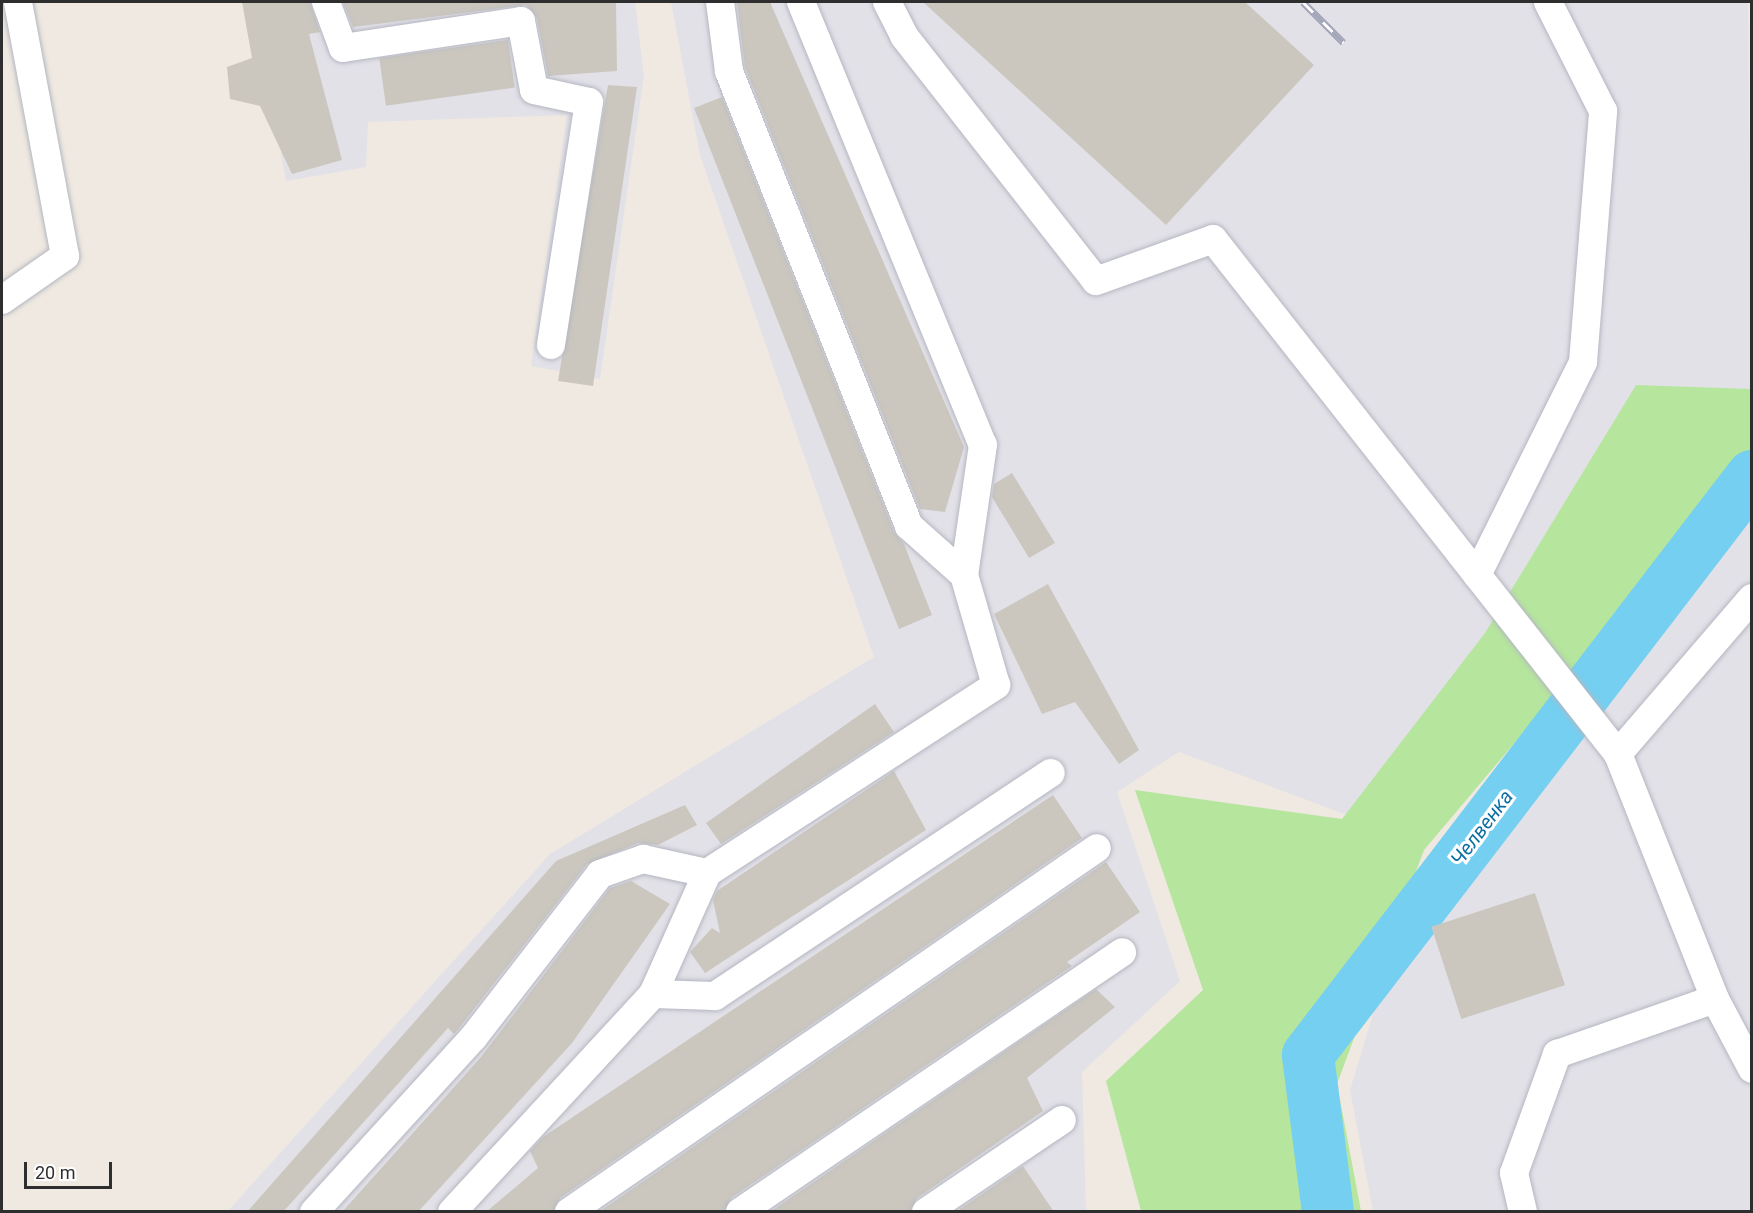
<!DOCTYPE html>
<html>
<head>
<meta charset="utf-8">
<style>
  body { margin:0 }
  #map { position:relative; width:1753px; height:1213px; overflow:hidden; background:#efe9e1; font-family:Roboto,sans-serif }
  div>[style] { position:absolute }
  .industrial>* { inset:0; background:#e3e1e8 }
  .green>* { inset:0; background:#b6e59e }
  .river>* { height:52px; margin:-26px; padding:0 26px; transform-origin:26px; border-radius:26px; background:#75cff0 }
  .building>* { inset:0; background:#cbc7bf; transform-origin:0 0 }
  .roads { filter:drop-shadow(0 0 2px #b4b7c1) drop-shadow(0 0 2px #b4b7c1) }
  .minor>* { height:28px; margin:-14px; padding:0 14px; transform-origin:14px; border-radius:14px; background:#fff }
  .rail>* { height:7px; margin-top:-3.5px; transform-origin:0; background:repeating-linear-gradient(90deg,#fff 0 14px,#a3a6b8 0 28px); box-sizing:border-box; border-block:2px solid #a3a6b8 }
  span { translate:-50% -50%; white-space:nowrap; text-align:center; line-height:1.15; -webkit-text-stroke:6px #fff; paint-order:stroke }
  .water-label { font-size:20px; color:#0d6fa3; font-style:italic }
  .frame { position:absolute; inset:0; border:3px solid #2e2e2e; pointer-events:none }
  .scale { position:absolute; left:24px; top:1162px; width:88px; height:27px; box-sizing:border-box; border:3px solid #2e2e2e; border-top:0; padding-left:8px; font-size:18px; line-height:21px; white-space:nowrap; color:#2e2e2e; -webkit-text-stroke:4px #fff; paint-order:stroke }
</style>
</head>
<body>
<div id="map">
  <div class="industrial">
    <i style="clip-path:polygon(253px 2px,635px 2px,644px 76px,600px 379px,531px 366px,567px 115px,368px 122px,366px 167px,286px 181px)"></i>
    <i style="clip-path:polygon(671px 2px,1748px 2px,1751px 403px,1427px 845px,1179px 752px,1117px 792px,1180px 981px,1082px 1072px,1086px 1211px,227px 1212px,550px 854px,874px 657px,700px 155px)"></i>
    <i style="clip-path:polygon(1751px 505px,1751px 1211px,1373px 1211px,1350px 1090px,1378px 997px,1516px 792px)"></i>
  </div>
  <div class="green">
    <i style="clip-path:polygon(1636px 385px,1751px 389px,1751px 463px,1424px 850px,1337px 1084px,1361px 1211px,1141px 1211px,1106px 1081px,1203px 990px,1135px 790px,1342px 819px,1485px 633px)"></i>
  </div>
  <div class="river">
    <i style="left:1328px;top:1212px;width:158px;rotate:-97.3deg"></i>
    <i style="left:1308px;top:1055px;width:730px;rotate:-52.52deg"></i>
  </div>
  <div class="building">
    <i style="clip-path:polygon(242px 2px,310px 2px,320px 32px,309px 34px,342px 160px,292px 174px,260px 106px,230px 99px,227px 67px,252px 58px)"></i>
    <i style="clip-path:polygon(343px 2px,616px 2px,617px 71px,548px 76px,537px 18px,526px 5px,353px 27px)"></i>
    <i style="clip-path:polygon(737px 2px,770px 2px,964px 447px,945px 512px,920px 509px,745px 67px)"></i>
    <i style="clip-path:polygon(923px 2px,1245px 2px,1314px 65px,1166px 225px)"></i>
    <i style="left:508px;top:40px;width:48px;height:130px;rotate:82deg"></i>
    <i style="clip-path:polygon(608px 85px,637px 87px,593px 386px,558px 381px)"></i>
    <i style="clip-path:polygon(722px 97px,894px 532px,904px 544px,932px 615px,899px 629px,694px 108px)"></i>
    <i style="clip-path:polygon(1012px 473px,1055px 543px,1029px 558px,992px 497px,994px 484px)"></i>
    <i style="clip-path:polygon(1048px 584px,1139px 750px,1119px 764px,1075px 702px,1042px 714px,994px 614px)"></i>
    <i style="clip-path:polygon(875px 704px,894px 732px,721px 844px,706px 823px)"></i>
    <i style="clip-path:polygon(894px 771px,926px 830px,705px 973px,690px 952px,712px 928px,720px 933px,713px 900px,717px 891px)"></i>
    <i style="clip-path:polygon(1053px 795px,1082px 838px,560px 1198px,553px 1212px,486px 1212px,538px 1168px,530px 1151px,543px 1137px)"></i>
    <i style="clip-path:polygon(685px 805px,697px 825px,658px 845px,638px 843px,587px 864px,460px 1027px,454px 1034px,448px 1028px,283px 1212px,247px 1212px,556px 861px)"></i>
    <i style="clip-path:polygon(1106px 862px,1140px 912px,1067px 962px,1072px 966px,731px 1198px,724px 1212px,599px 1212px)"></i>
    <i style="clip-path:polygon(631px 881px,670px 904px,572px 1043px,418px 1212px,342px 1212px,481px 1057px,610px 888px)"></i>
    <i style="left:1535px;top:893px;width:97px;height:109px;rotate:72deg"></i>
    <i style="clip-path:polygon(1096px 989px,1115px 1007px,1027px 1078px,1043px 1111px,917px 1198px,910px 1212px,770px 1212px)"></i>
    <i style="clip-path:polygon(1023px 1166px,1054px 1212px,956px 1212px)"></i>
  </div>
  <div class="roads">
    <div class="minor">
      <i style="left:326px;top:2px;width:49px;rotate:69.7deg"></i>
      <i style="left:343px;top:48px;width:180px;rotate:-8.6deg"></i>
      <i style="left:521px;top:21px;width:70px;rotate:79.3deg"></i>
      <i style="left:534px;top:90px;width:56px;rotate:12.3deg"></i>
      <i style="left:589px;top:102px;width:246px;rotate:98.9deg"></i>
      <i style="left:801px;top:2px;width:479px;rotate:67.7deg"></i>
      <i style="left:983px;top:445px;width:131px;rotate:98.3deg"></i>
      <i style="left:887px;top:2px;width:38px;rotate:63deg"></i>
      <i style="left:904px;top:36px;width:311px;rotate:51.9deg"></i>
      <i style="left:1096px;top:281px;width:124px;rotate:-19.7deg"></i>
      <i style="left:1213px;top:239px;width:655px;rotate:51.82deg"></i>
      <i style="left:2px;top:300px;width:77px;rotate:-34.9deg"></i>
      <i style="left:65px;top:256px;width:258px;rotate:-100.5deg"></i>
      <i style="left:1477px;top:575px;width:238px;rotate:-63.5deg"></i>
      <i style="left:1583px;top:362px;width:252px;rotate:-85.4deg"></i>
      <i style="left:1603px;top:111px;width:122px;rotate:-116.8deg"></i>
      <i style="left:1752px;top:598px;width:206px;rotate:130.7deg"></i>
      <i style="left:1618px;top:754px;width:264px;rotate:68.4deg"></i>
      <i style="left:1715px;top:999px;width:79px;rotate:62.1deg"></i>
      <i style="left:653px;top:994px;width:62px;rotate:1.8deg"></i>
      <i style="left:715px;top:996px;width:403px;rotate:-33.6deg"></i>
      <i style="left:314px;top:1212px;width:236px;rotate:-47.6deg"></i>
      <i style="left:473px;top:1038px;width:207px;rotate:-52.2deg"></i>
      <i style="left:600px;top:874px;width:46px;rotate:-19.2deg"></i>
      <i style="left:643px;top:859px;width:66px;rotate:12.3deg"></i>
      <i style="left:452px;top:1212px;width:297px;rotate:-47.3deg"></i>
      <i style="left:653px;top:994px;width:133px;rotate:-65.9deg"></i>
      <i style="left:707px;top:873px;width:345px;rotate:-33deg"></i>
      <i style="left:996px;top:685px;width:115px;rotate:-106.2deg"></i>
      <i style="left:964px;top:575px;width:74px;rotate:-138.3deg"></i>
      <i style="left:909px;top:526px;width:489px;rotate:-111.6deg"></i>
      <i style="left:729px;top:71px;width:70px;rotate:-97.4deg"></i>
      <i style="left:569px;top:1212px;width:641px;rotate:-34.58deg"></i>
      <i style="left:740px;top:1212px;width:462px;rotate:-34.2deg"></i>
      <i style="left:926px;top:1212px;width:164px;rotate:-34.1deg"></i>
      <i style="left:1523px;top:1212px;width:40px;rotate:-103deg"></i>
      <i style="left:1514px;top:1173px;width:127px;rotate:-70.1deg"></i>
      <i style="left:1557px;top:1054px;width:167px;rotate:-19.2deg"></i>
    </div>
  </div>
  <div class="rail">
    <i style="left:1303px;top:2px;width:57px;rotate:45deg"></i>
  </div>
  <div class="water-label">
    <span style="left:1482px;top:828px;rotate:-53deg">Челвенка</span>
  </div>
  <div class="frame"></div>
  <div class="scale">20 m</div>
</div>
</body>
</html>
